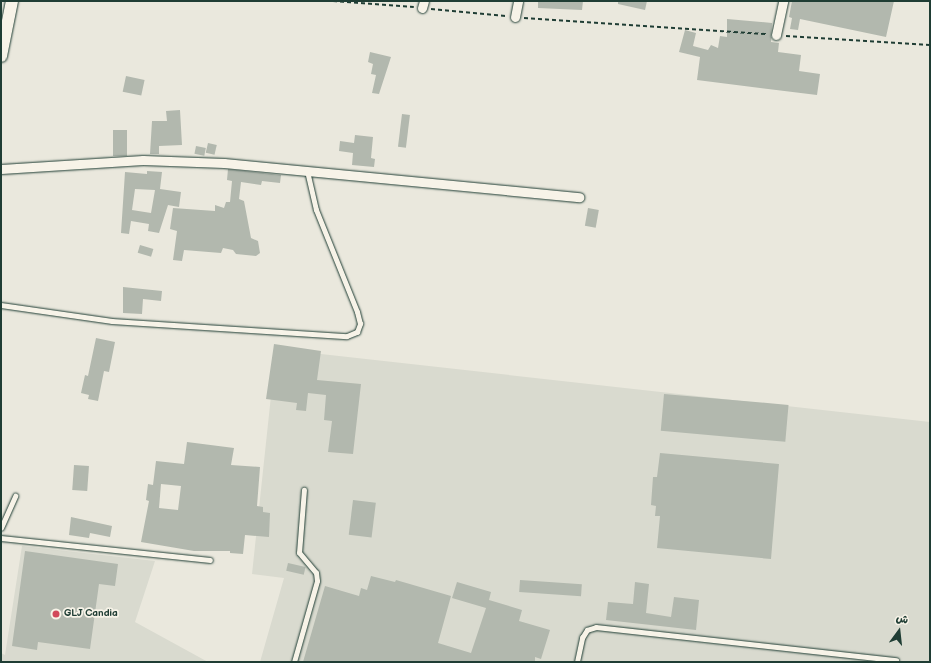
<!DOCTYPE html>
<html>
<head>
<meta charset="utf-8">
<style>
  body { margin:0 }
  #map { position:relative; width:931px; height:663px; overflow:hidden; background:#eae8dd; font-family:"Balsamiq Sans","Playpen Sans Arabic",sans-serif }
  div>[style] { position:absolute }
  .built>* { inset:0; background:#d9dacf }
  .building>* { inset:0; background:#b2b8ae; transform-origin:0 0 }
  .path>* { height:2px; margin-top:-1px; transform-origin:0; background:repeating-linear-gradient(90deg,#1f3d34 0 4px,transparent 0 7px) }
  .roads { filter:drop-shadow(0 0 1px #1f3d34) drop-shadow(0 0 1px #1f3d34) }
  .service>* { height:4.5px; margin:-2.25px; padding:0 2.25px; transform-origin:2.25px; border-radius:2.25px; background:#f7f3e8 }
  .minor>* { height:9px; margin:-4.5px; padding:0 4.5px; transform-origin:4.5px; border-radius:4.5px; background:#f7f3e8 }
  .tertiary>* { height:12px; margin:-6px; padding:0 6px; transform-origin:6px; border-radius:6px; background:#f7f3e8 }
  .dots>* { width:11px; height:11px; translate:-50% -50%; box-sizing:border-box; border:2px solid #f7f3e8; border-radius:50% }
  span { translate:-50% -50%; white-space:nowrap; text-align:center; line-height:1.15; -webkit-text-stroke:3.5px #f7f3e8; paint-order:stroke }
  .poi-label { font-size:10px; color:#1f3d34; font-weight:700 }
  .left { translate:0 -50%; text-align:left }
  .frame { position:absolute; inset:0; border:2px solid #1f3d34; pointer-events:none }
  .north { position:absolute; left:879px; top:611px; width:40px; height:40px; -webkit-text-stroke:3px #f7f3e8; paint-order:stroke; rotate:15deg; font-size:11px; font-weight:700; line-height:16px; text-align:center; color:#1f3d34 }
  .north::after { content:''; display:block; margin:auto; width:14px; height:18px; background:#1f3d34; clip-path:polygon(50% 0,100% 100%,50% 72%,0 100%) }
</style>
</head>
<body>
<div id="map">
  <div class="built">
    <i style="clip-path:polygon(276px 349px,930px 422px,930px 662px,260px 662px,284px 578px,252px 574px)"></i>
    <i style="clip-path:polygon(22px 546px,155px 561px,135px 622px,208px 662px,1px 662px,1px 653px,5px 655px)"></i>
  </div>
  <div class="building">
    <i style="clip-path:polygon(538px 1px,583px 1px,582px 10px,538px 8px)"></i>
    <i style="clip-path:polygon(618px 1px,647px 1px,645px 10px,618px 4px)"></i>
    <i style="clip-path:polygon(792px 1px,894px 1px,886px 37px,800px 19px,798px 30px,790px 29px,792px 18px,789px 17px)"></i>
    <i style="clip-path:polygon(727px 19px,772px 23px,771px 42px,779px 43px,778px 52px,801px 55px,799px 71px,820px 74px,817px 95px,697px 80px,700px 57px,679px 52px,685px 30px,696px 33px,693px 46px,708px 50px,711px 45px,718px 48px,720px 36px,727px 37px)"></i>
    <i style="clip-path:polygon(370px 52px,391px 57px,379px 94px,372px 93px,376px 75px,371px 74px,373px 64px,368px 62px)"></i>
    <i style="left:126px;top:76px;width:19px;height:16px;rotate:12deg"></i>
    <i style="clip-path:polygon(180px 110px,182px 145px,159px 146px,159px 154px,150px 154px,152px 121px,167px 121px,166px 111px)"></i>
    <i style="left:402px;top:114px;width:8px;height:33px;rotate:7deg"></i>
    <i style="left:113px;top:130px;width:14px;height:26px"></i>
    <i style="clip-path:polygon(355px 135px,373px 137px,371px 158px,375px 159px,374px 167px,352px 165px,353px 153px,339px 151px,340px 141px,354px 143px)"></i>
    <i style="left:208px;top:143px;width:9px;height:10px;rotate:13deg"></i>
    <i style="left:196px;top:146px;width:10px;height:8px;rotate:11deg"></i>
    <i style="clip-path:polygon(228px 169px,281px 175px,280px 183px,262px 181px,261px 185px,241px 182px,239px 199px,244px 201px,251px 238px,258px 241px,260px 253px,256px 256px,236px 254px,233px 250px,223px 248px,221px 253px,184px 250px,182px 261px,173px 260px,177px 231px,170px 229px,173px 208px,215px 211px,215px 205px,224px 208px,226px 202px,230px 202px,232px 181px,227px 180px)"></i>
    <i style="clip-path:polygon(evenodd,147px 171px,162px 172px,160px 189px,181px 192px,179px 207px,168px 205px,159px 233px,148px 231px,149px 224px,131px 221px,129px 234px,121px 233px,125px 172px,147px 174px,147px 171px,135px 189px,155px 190px,151px 213px,132px 210px,135px 189px)"></i>
    <i style="left:588px;top:208px;width:11px;height:18px;rotate:10deg"></i>
    <i style="left:140px;top:245px;width:14px;height:8px;rotate:17deg"></i>
    <i style="clip-path:polygon(123px 287px,162px 291px,161px 301px,143px 299px,142px 314px,123px 313px)"></i>
    <i style="clip-path:polygon(96px 338px,115px 342px,109px 372px,104px 371px,98px 401px,88px 399px,89px 395px,81px 393px,85px 375px,88px 376px)"></i>
    <i style="clip-path:polygon(274px 344px,321px 351px,317px 380px,361px 384px,353px 454px,328px 452px,332px 421px,324px 420px,326px 395px,308px 393px,306px 411px,296px 410px,297px 403px,266px 399px)"></i>
    <i style="left:664px;top:394px;width:125px;height:37px;rotate:5deg"></i>
    <i style="clip-path:polygon(evenodd,187px 442px,234px 448px,231px 465px,260px 467px,257px 506px,263px 507px,263px 512px,270px 513px,269px 537px,245px 535px,243px 554px,230px 553px,230px 551px,194px 551px,141px 542px,149px 501px,146px 500px,148px 484px,153px 485px,156px 461px,184px 464px,187px 442px,161px 484px,181px 486px,178px 510px,159px 508px,161px 484px)"></i>
    <i style="clip-path:polygon(660px 453px,779px 464px,771px 559px,657px 548px,660px 516px,655px 516px,656px 506px,651px 505px,653px 477px,657px 477px)"></i>
    <i style="left:74px;top:465px;width:15px;height:25px;rotate:4deg"></i>
    <i style="left:353px;top:500px;width:23px;height:35px;rotate:7deg"></i>
    <i style="clip-path:polygon(71px 517px,112px 526px,110px 537px,90px 533px,89px 538px,69px 535px)"></i>
    <i style="clip-path:polygon(25px 551px,118px 564px,115px 586px,99px 584px,90px 649px,38px 642px,37px 650px,12px 646px)"></i>
    <i style="left:288px;top:563px;width:18px;height:8px;rotate:13deg"></i>
    <i style="clip-path:polygon(371px 576px,395px 582px,396px 580px,451px 596px,438px 643px,471px 653px,486px 608px,452px 598px,457px 582px,491px 592px,489px 600px,522px 610px,519px 621px,550px 630px,541px 659px,535px 657px,535px 662px,303px 662px,325px 586px,359px 596px,361px 588px,367px 590px)"></i>
    <i style="left:520px;top:580px;width:62px;height:12px;rotate:4deg"></i>
    <i style="clip-path:polygon(635px 582px,649px 584px,646px 613px,671px 617px,674px 597px,699px 600px,696px 630px,606px 620px,608px 602px,633px 604px)"></i>
  </div>
  <div class="path">
    <i style="left:333px;top:1px;width:81px;rotate:4.2deg"></i>
    <i style="left:431px;top:9px;width:75px;rotate:5.3deg"></i>
    <i style="left:524px;top:18px;width:244px;rotate:3.8deg"></i>
    <i style="left:786px;top:36px;width:144px;rotate:3.6deg"></i>
  </div>
  <div class="roads">
    <div class="service">
      <i style="left:1px;top:305px;width:112px;rotate:8.2deg"></i>
      <i style="left:112px;top:321px;width:235px;rotate:3.7deg"></i>
      <i style="left:347px;top:336px;width:11px;rotate:-22deg"></i>
      <i style="left:357px;top:332px;width:9px;rotate:-69deg"></i>
      <i style="left:360px;top:324px;width:12px;rotate:-104deg"></i>
      <i style="left:357px;top:312px;width:110px;rotate:-111.9deg"></i>
      <i style="left:316px;top:210px;width:40px;rotate:-103deg"></i>
      <i style="left:1px;top:528px;width:35px;rotate:-66deg"></i>
      <i style="left:1px;top:538px;width:210px;rotate:6deg"></i>
      <i style="left:294px;top:662px;width:84px;rotate:-74.1deg"></i>
      <i style="left:317px;top:581px;width:8px;rotate:-97deg"></i>
      <i style="left:316px;top:573px;width:26px;rotate:-130deg"></i>
      <i style="left:299px;top:553px;width:63px;rotate:-85.5deg"></i>
      <i style="left:577px;top:662px;width:25px;rotate:-78deg"></i>
      <i style="left:582px;top:638px;width:9px;rotate:-58deg"></i>
      <i style="left:587px;top:630px;width:9px;rotate:-18deg"></i>
      <i style="left:596px;top:627px;width:302px;rotate:6.3deg"></i>
    </div>
    <div class="minor">
      <i style="left:422px;top:8px;width:7px;rotate:-74deg"></i>
      <i style="left:515px;top:17px;width:16px;rotate:-79deg"></i>
      <i style="left:776px;top:35px;width:35px;rotate:-78deg"></i>
      <i style="left:1px;top:169px;width:142px;rotate:-3.6deg"></i>
      <i style="left:143px;top:160px;width:81px;rotate:2.1deg"></i>
      <i style="left:224px;top:163px;width:357px;rotate:5.5deg"></i>
    </div>
    <div class="tertiary">
      <i style="left:1px;top:56px;width:56px;rotate:-78.7deg"></i>
    </div>
  </div>
  <div class="dots">
    <i style="left:56px;top:614px;background:#d1495b"></i>
  </div>
  <div class="poi-label">
    <span class="left" style="left:64px;top:614px">GLJ Candia</span>
  </div>
  <div class="frame"></div>
  <div class="north">ش</div>
</div>
</body>
</html>
